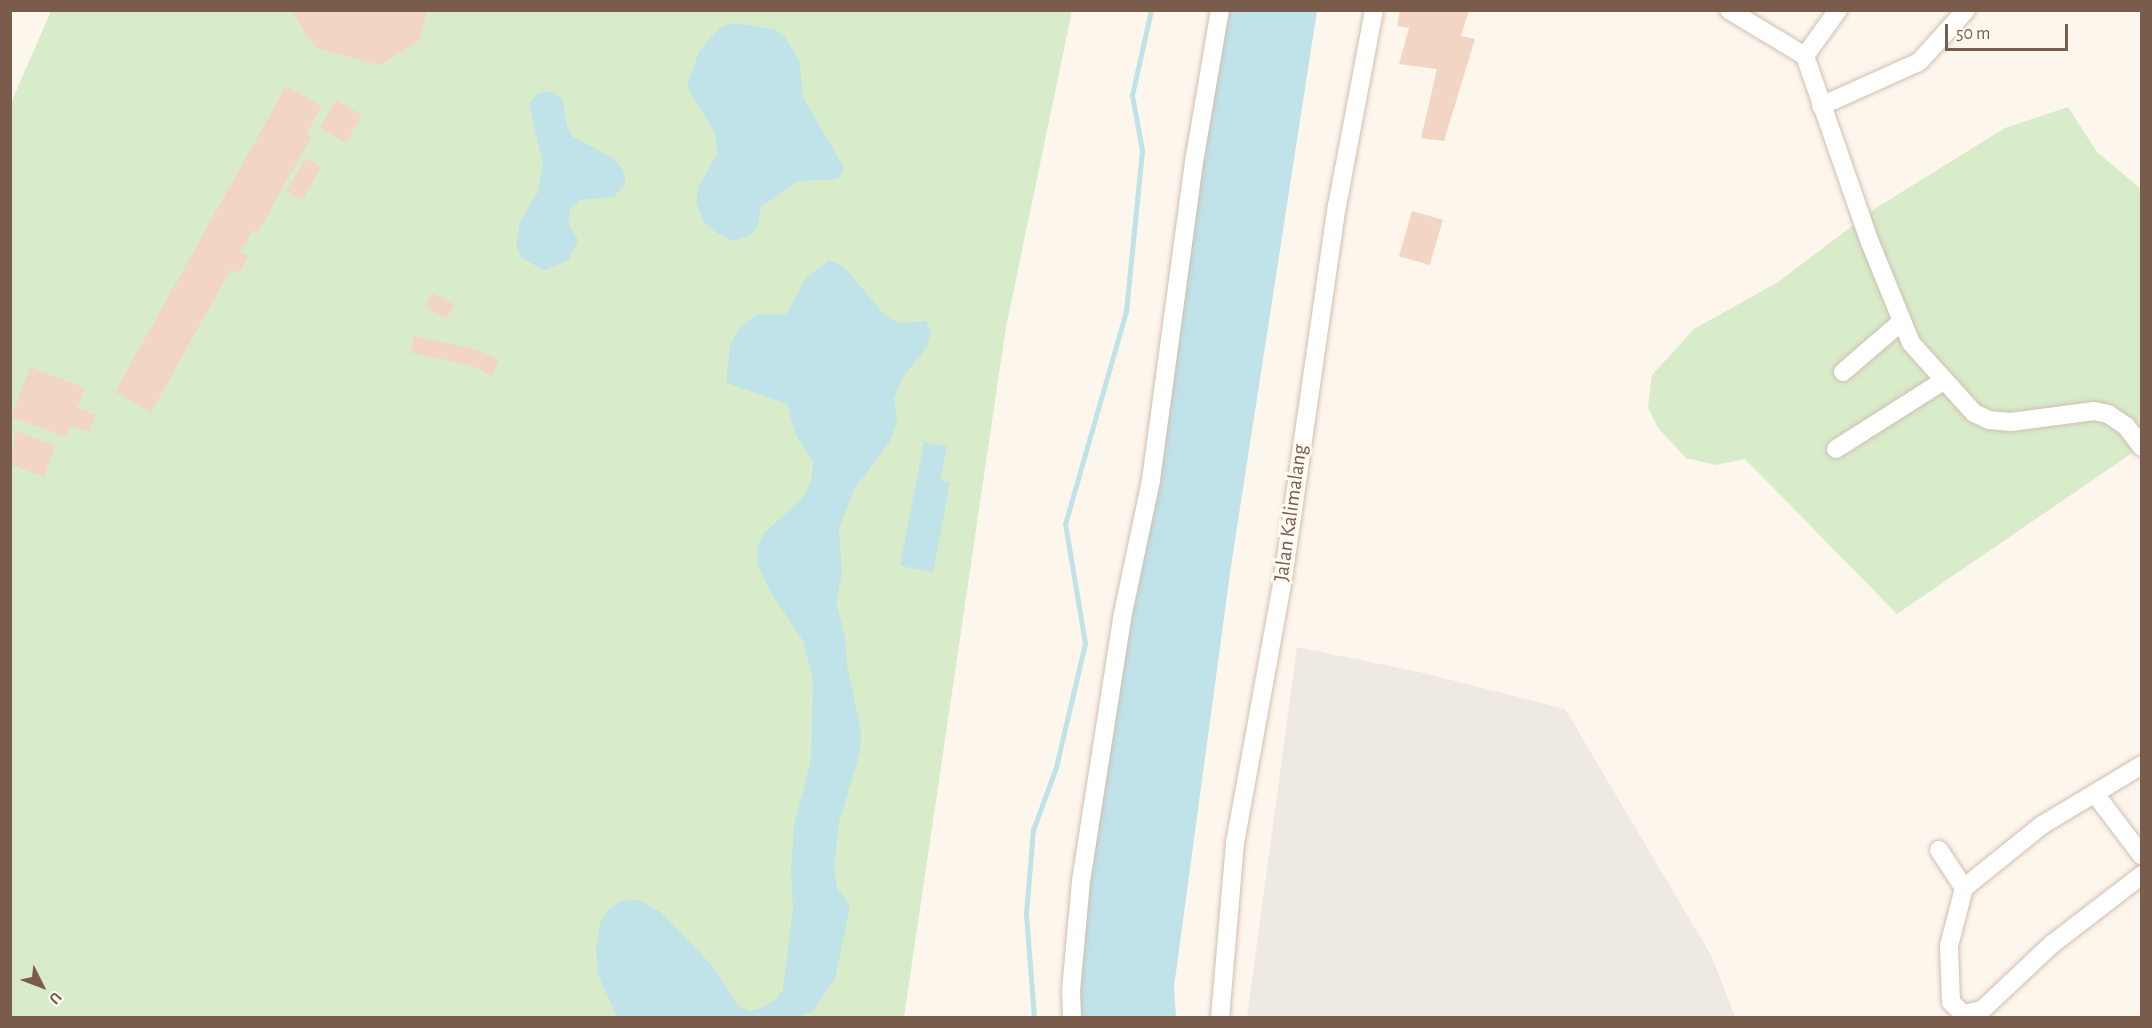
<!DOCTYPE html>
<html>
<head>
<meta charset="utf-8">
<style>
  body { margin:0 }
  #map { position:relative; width:2152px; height:1028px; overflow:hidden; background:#fdf6ec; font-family:"Alegreya Sans",sans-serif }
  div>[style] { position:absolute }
  .industrial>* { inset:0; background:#efe9e4 }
  .green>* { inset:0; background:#d8ecc9 }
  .water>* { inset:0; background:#bfe3e8 }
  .stream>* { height:5px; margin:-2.5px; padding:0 2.5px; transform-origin:2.5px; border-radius:2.5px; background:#bfe3e8 }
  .building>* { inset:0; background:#f3d5c3; transform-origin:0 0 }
  .roads { filter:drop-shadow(0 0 2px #d1beb0) drop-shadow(0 0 2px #d1beb0) }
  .minor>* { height:18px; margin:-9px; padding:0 9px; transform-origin:9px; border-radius:9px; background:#fff }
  span { translate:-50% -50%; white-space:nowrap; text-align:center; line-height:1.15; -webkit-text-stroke:6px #fffaf3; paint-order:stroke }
  .street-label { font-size:21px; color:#7a5c4d }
  .frame { position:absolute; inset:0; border:12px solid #7a5c4d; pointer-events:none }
  .north { position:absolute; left:12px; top:956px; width:60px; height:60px; -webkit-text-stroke:4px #fffaf3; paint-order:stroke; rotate:132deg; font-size:16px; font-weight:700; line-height:24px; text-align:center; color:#7a5c4d }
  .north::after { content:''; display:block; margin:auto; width:21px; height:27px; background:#7a5c4d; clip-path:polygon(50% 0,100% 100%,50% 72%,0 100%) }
  .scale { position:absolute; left:1945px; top:24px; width:123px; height:27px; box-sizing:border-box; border:3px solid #7a5c4d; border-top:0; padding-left:8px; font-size:18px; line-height:21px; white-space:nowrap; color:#7a5c4d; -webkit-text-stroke:4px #fffaf3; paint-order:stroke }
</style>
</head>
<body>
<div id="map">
  <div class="industrial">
    <i style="clip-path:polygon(1297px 647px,1419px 672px,1565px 709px,1712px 957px,1735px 1017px,1247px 1017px)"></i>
  </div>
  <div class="green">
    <i style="clip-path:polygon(51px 11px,1072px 11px,1006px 327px,904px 1017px,11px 1018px,10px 105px)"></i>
    <i style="clip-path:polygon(2068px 107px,2097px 152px,2141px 189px,2141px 447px,1897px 614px,1745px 459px,1716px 465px,1686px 458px,1658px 428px,1648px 407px,1652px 375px,1694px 329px,1778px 282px,1876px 208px,2005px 128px)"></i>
  </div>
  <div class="water">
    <i style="clip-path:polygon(1221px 11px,1317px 11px,1231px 566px,1174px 987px,1176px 1017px,1072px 1018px,1071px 991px)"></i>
    <i style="clip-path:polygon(733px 23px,774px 29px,784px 36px,799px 60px,803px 97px,844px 168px,838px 179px,798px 181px,761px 207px,757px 228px,748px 236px,733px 241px,718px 234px,703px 221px,696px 202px,699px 186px,717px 154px,716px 135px,687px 87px,699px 51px,721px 27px)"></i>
    <i style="clip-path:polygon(552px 91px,562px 99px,567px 126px,573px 137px,613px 158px,622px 168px,626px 182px,614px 197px,580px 200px,570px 209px,568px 223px,578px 240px,569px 259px,544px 271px,521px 257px,516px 245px,520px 222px,538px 192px,543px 164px,529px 104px,538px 93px)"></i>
    <i style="clip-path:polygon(829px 260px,843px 266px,883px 313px,898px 323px,926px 321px,931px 330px,927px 347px,902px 378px,894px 398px,897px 420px,891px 440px,854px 489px,839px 529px,842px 573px,836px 602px,845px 637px,847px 665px,861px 731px,860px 752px,839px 822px,834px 867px,837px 888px,850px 906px,835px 979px,812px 1012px,797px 1017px,617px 1017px,598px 975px,596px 950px,600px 923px,610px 908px,621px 901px,639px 900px,661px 912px,714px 968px,738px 1006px,750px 1011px,761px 1008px,776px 1000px,783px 990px,793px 907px,791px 872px,794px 826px,811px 759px,813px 680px,803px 641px,771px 593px,758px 566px,757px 548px,763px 534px,801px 500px,811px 481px,813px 462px,795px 433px,787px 404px,727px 383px,727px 374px,730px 345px,740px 328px,757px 314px,786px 315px,806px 278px)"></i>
    <i style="clip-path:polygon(924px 442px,947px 446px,940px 480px,950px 483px,933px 572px,900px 566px)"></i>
  </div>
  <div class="stream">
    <i style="left:1034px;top:1018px;width:105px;rotate:-94.4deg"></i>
    <i style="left:1026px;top:913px;width:83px;rotate:-85.2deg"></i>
    <i style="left:1033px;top:830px;width:67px;rotate:-69.9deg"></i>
    <i style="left:1056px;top:767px;width:127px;rotate:-76.8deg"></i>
    <i style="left:1085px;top:643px;width:121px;rotate:-99.5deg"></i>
    <i style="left:1065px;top:524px;width:222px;rotate:-74deg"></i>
    <i style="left:1126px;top:311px;width:162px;rotate:-84.3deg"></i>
    <i style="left:1142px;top:150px;width:56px;rotate:-100.3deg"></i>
    <i style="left:1132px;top:95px;width:87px;rotate:-77.4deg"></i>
  </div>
  <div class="building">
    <i style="clip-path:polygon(291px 10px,427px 10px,420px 40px,380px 65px,315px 48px)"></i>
    <i style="clip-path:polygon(1400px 10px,1469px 10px,1461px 36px,1475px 39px,1444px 141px,1421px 138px,1437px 69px,1399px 64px,1409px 28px,1397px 26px)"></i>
    <i style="clip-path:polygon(286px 86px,322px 106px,306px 134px,311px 137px,258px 232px,253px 230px,240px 252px,249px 256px,239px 274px,231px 269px,151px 412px,115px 392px)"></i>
    <i style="left:336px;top:100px;width:30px;height:32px;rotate:30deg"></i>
    <i style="left:305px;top:158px;width:18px;height:38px;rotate:29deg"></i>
    <i style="left:1412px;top:211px;width:32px;height:47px;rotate:16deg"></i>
    <i style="left:432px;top:293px;width:25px;height:16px;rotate:27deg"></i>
    <i style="clip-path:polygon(414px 336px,475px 349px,499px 360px,492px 376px,469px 365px,411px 353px)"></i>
    <i style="clip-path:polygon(30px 367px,85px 388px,77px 408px,96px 415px,89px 432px,71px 425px,66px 437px,11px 417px)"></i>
    <i style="clip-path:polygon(16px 431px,55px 446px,44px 477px,10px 464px)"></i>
  </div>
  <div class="roads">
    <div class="minor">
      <i style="left:1729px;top:10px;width:89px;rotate:31.2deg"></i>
      <i style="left:1838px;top:10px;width:57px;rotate:125.7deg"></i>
      <i style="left:1805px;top:56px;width:195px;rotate:70.8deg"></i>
      <i style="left:1869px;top:240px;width:111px;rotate:67.8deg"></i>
      <i style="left:1911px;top:343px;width:94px;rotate:48deg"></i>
      <i style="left:1974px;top:413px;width:17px;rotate:25deg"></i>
      <i style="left:1989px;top:420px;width:22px;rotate:5deg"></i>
      <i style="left:2011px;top:422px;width:84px;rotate:-7.5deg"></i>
      <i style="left:2094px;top:411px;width:14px;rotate:12deg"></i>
      <i style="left:2108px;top:414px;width:22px;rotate:34deg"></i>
      <i style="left:2126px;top:426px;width:26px;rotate:53deg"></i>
      <i style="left:1821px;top:106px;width:107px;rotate:-24.2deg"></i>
      <i style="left:1919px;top:62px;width:70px;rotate:-47.9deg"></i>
      <i style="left:1843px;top:372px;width:75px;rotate:-40.7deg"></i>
      <i style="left:1836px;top:449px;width:127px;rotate:-32.4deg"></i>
      <i style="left:2142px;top:765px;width:117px;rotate:149deg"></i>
      <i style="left:2042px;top:825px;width:100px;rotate:141.1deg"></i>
      <i style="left:1964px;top:888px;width:60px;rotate:104.5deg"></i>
      <i style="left:1949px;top:946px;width:56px;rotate:88deg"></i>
      <i style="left:1951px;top:1002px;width:17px;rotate:45deg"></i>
      <i style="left:1963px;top:1014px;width:19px;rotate:-12deg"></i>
      <i style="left:1982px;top:1010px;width:95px;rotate:-43.3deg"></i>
      <i style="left:2051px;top:945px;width:115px;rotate:-37.6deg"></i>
      <i style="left:2096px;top:795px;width:76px;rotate:53deg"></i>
      <i style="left:1939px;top:850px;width:45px;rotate:56.7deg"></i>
      <i style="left:1072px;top:1018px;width:27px;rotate:-92deg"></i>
      <i style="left:1071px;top:991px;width:110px;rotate:-84.8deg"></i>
      <i style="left:1081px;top:881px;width:266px;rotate:-81.1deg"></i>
      <i style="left:1122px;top:618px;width:141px;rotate:-78.1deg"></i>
      <i style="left:1151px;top:480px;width:327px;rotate:-82.3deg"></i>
      <i style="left:1195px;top:156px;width:148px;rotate:-80.3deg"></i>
      <i style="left:1220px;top:1018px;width:176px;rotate:-85.1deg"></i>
      <i style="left:1235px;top:843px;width:268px;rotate:-79.7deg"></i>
      <i style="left:1283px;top:579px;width:377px;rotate:-81.8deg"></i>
      <i style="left:1337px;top:206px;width:199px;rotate:-79.3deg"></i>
    </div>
  </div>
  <div class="street-label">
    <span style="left:1291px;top:513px;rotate:-82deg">Jalan Kalimalang</span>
  </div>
  <div class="frame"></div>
  <div class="north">U</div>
  <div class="scale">50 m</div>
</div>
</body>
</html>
